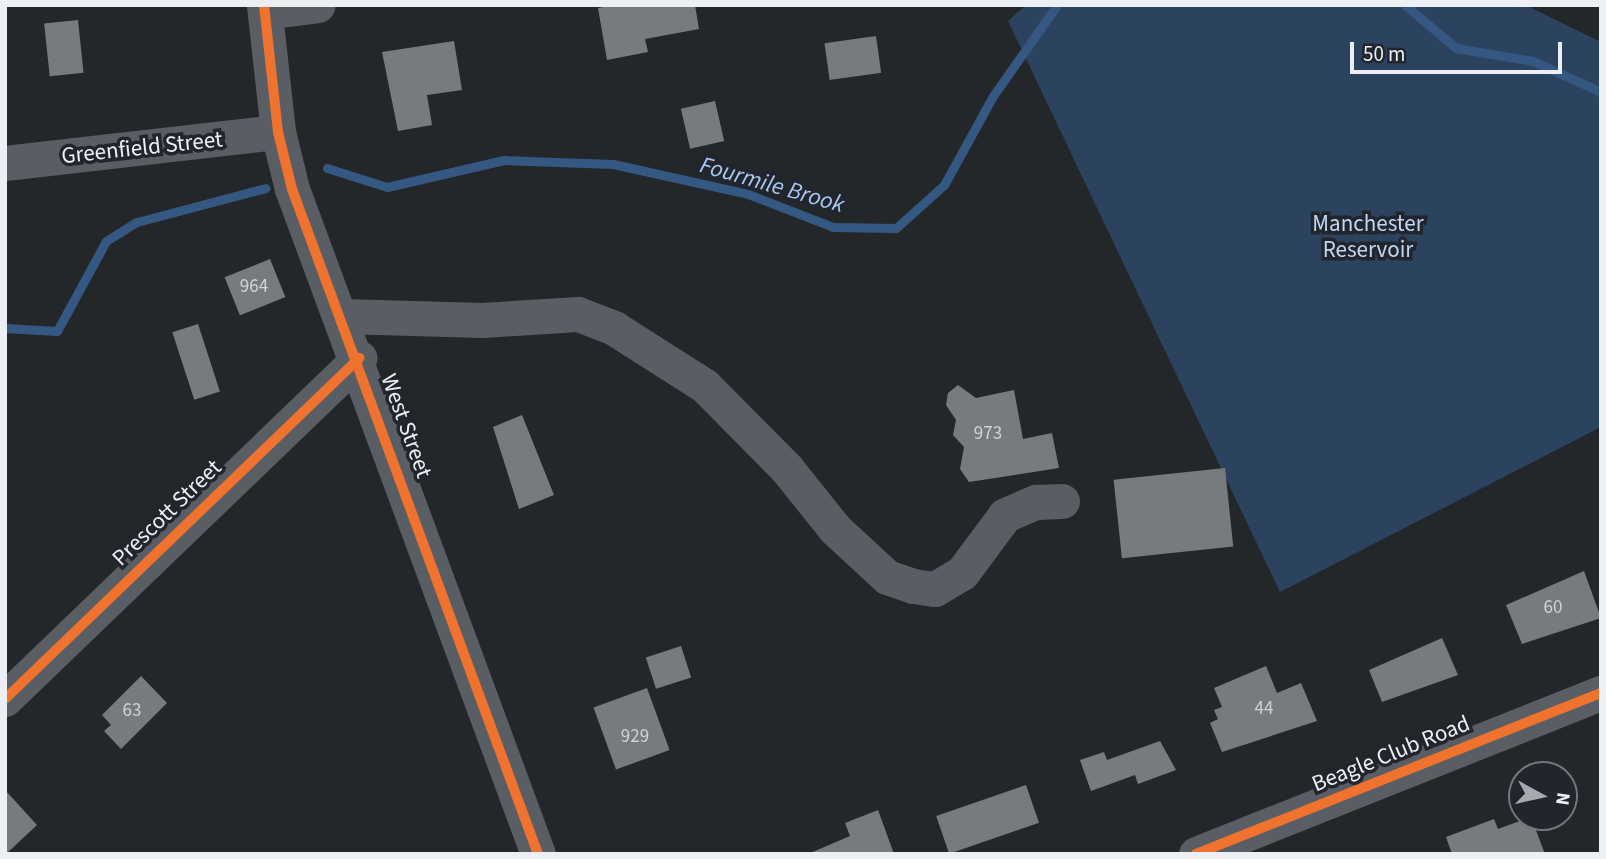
<!DOCTYPE html>
<html>
<head>
<meta charset="utf-8">
<style>
  body { margin:0 }
  #map { position:relative; width:1606px; height:859px; overflow:hidden; background:#24272a; font-family:"Source Sans 3",sans-serif }
  div>[style] { position:absolute }
  .green>* { inset:0; background:#2c4360 }
  .stream>* { height:9px; margin:-4.5px; padding:0 4.5px; transform-origin:4.5px; border-radius:4.5px; background:#355883 }
  .building>* { inset:0; background:#787b7e; transform-origin:0 0 }
  .minor>* { height:35px; margin:-17.5px; padding:0 17.5px; transform-origin:17.5px; border-radius:17.5px; background:#595e64 }
  .cycleway>* { height:10px; margin:-5px; padding:0 5px; transform-origin:5px; border-radius:5px; background:#ef722f }
  span { translate:-50% -50%; white-space:nowrap; text-align:center; line-height:1.15; -webkit-text-stroke:7px #22262c; paint-order:stroke }
  .number-label { font-size:19px; color:#cfd2d6 }
  .number-label span { -webkit-text-stroke-width:0 }
  .street-label { font-size:23px; color:#eceff3 }
  .park-label { font-size:23px; color:#c0d7f4 }
  .water-label { font-size:24px; color:#a7c8f3; font-style:italic }
  .frame { position:absolute; inset:0; border:7px solid #eceff3; pointer-events:none }
  .north { position:absolute; left:1508px; top:761px; width:70px; height:70px; box-sizing:border-box; background:#22262c; border:2px solid #73767c; border-radius:50%; rotate:98deg; font-size:19px; font-weight:700; line-height:28px; text-align:center; color:#eceff3 }
  .north::after { content:''; display:block; margin:auto; width:24px; height:32px; background:#a6a9ad; clip-path:polygon(50% 0,100% 100%,50% 72%,0 100%) }
  .scale { position:absolute; left:1350px; top:42px; width:212px; height:32px; box-sizing:border-box; border:4px solid #eceff3; border-top:0; padding-left:9px; font-size:21px; line-height:24px; white-space:nowrap; color:#eceff3; -webkit-text-stroke:5px #22262c; paint-order:stroke }
</style>
</head>
<body>
<div id="map">
  <div class="green">
    <i style="clip-path:polygon(1026px 5px,1525px 5px,1601px 42px,1601px 427px,1280px 592px,1008px 21px)"></i>
  </div>
  <div class="stream">
    <i style="left:1405px;top:5px;width:67px;rotate:40.1deg"></i>
    <i style="left:1456px;top:48px;width:78px;rotate:9.6deg"></i>
    <i style="left:1533px;top:61px;width:75px;rotate:24.5deg"></i>
    <i style="left:327px;top:168px;width:63px;rotate:17.6deg"></i>
    <i style="left:387px;top:187px;width:120px;rotate:-13deg"></i>
    <i style="left:504px;top:160px;width:109px;rotate:2.1deg"></i>
    <i style="left:613px;top:164px;width:138px;rotate:12.5deg"></i>
    <i style="left:748px;top:194px;width:91px;rotate:21.2deg"></i>
    <i style="left:833px;top:227px;width:63px;rotate:0.9deg"></i>
    <i style="left:896px;top:228px;width:64px;rotate:-41.9deg"></i>
    <i style="left:944px;top:185px;width:102px;rotate:-61.2deg"></i>
    <i style="left:993px;top:96px;width:111px;rotate:-54.9deg"></i>
    <i style="left:5px;top:328px;width:52px;rotate:3.3deg"></i>
    <i style="left:57px;top:331px;width:102px;rotate:-61.4deg"></i>
    <i style="left:106px;top:241px;width:36px;rotate:-32deg"></i>
    <i style="left:137px;top:222px;width:133px;rotate:-14.8deg"></i>
  </div>
  <div class="building">
    <i style="clip-path:polygon(616px 5px,695px 5px,699px 29px,645px 39px,648px 52px,607px 60px,598px 8px)"></i>
    <i style="left:78px;top:20px;width:53px;height:34px;rotate:84deg"></i>
    <i style="left:876px;top:36px;width:37px;height:52px;rotate:82deg"></i>
    <i style="clip-path:polygon(454px 41px,462px 90px,427px 95px,432px 125px,398px 131px,382px 52px)"></i>
    <i style="left:715px;top:101px;width:41px;height:35px;rotate:77deg"></i>
    <i style="left:270px;top:259px;width:41px;height:49px;rotate:68deg"></i>
    <i style="left:198px;top:324px;width:71px;height:27px;rotate:72deg"></i>
    <i style="clip-path:polygon(958px 385px,976px 398px,1014px 390px,1023px 439px,1052px 433px,1059px 468px,969px 482px,960px 469px,964px 447px,953px 435px,956px 420px,946px 405px,948px 393px)"></i>
    <i style="clip-path:polygon(522px 415px,554px 495px,519px 509px,493px 427px)"></i>
    <i style="left:1225px;top:468px;width:79px;height:112px;rotate:84deg"></i>
    <i style="clip-path:polygon(1584px 571px,1601px 618px,1522px 644px,1506px 605px)"></i>
    <i style="clip-path:polygon(1442px 638px,1458px 675px,1382px 702px,1369px 670px)"></i>
    <i style="left:681px;top:646px;width:33px;height:37px;rotate:72deg"></i>
    <i style="clip-path:polygon(1266px 666px,1277px 693px,1301px 683px,1317px 721px,1222px 752px,1210px 723px,1218px 719px,1214px 710px,1222px 707px,1214px 688px)"></i>
    <i style="clip-path:polygon(141px 676px,167px 703px,121px 749px,104px 731px,111px 725px,102px 715px)"></i>
    <i style="left:647px;top:688px;width:66px;height:57px;rotate:70deg"></i>
    <i style="clip-path:polygon(1160px 741px,1176px 770px,1138px 784px,1135px 775px,1091px 791px,1080px 760px,1104px 752px,1107px 760px)"></i>
    <i style="left:1026px;top:785px;width:40px;height:95px;rotate:71deg"></i>
    <i style="clip-path:polygon(5px 790px,37px 825px,6px 854px,5px 854px)"></i>
    <i style="clip-path:polygon(878px 810px,894px 854px,808px 854px,850px 836px,845px 823px)"></i>
    <i style="clip-path:polygon(1531px 817px,1545px 854px,1452px 854px,1446px 837px,1494px 819px,1498px 829px)"></i>
  </div>
  <div class="minor">
    <i style="left:264px;top:5px;width:128px;rotate:83.7deg"></i>
    <i style="left:278px;top:132px;width:59px;rotate:76.2deg"></i>
    <i style="left:292px;top:189px;width:709px;rotate:69.7deg"></i>
    <i style="left:265px;top:12px;width:53px;rotate:-7.5deg"></i>
    <i style="left:5px;top:163px;width:275px;rotate:-6.5deg"></i>
    <i style="left:342px;top:316px;width:140px;rotate:1.6deg"></i>
    <i style="left:482px;top:320px;width:96px;rotate:-3.6deg"></i>
    <i style="left:578px;top:314px;width:39px;rotate:21deg"></i>
    <i style="left:614px;top:328px;width:108px;rotate:32.5deg"></i>
    <i style="left:705px;top:386px;width:117px;rotate:45.3deg"></i>
    <i style="left:787px;top:469px;width:77px;rotate:51.3deg"></i>
    <i style="left:835px;top:529px;width:71px;rotate:42.7deg"></i>
    <i style="left:887px;top:577px;width:28px;rotate:19deg"></i>
    <i style="left:913px;top:586px;width:22px;rotate:8deg"></i>
    <i style="left:935px;top:589px;width:31px;rotate:-31deg"></i>
    <i style="left:962px;top:573px;width:72px;rotate:-53.4deg"></i>
    <i style="left:1005px;top:515px;width:34px;rotate:-23deg"></i>
    <i style="left:1036px;top:502px;width:26px;rotate:-2deg"></i>
    <i style="left:5px;top:699px;width:492px;rotate:-43.9deg"></i>
    <i style="left:1196px;top:854px;width:436px;rotate:-21.7deg"></i>
  </div>
  <div class="cycleway">
    <i style="left:264px;top:5px;width:128px;rotate:83.7deg"></i>
    <i style="left:278px;top:132px;width:59px;rotate:76.2deg"></i>
    <i style="left:292px;top:189px;width:709px;rotate:69.7deg"></i>
    <i style="left:5px;top:699px;width:492px;rotate:-43.9deg"></i>
    <i style="left:1196px;top:854px;width:436px;rotate:-21.7deg"></i>
  </div>
  <div class="number-label">
    <span style="left:254px;top:287px">964</span>
    <span style="left:988px;top:434px">973</span>
    <span style="left:1553px;top:608px">60</span>
    <span style="left:1264px;top:709px">44</span>
    <span style="left:132px;top:711px">63</span>
    <span style="left:635px;top:737px">929</span>
  </div>
  <div class="street-label">
    <span style="left:142px;top:148px;rotate:-6deg">Greenfield Street</span>
    <span style="left:406px;top:426px;rotate:70deg">West Street</span>
    <span style="left:167px;top:513px;rotate:-44deg">Prescott Street</span>
    <span style="left:1391px;top:754px;rotate:-22deg">Beagle Club Road</span>
  </div>
  <div class="park-label">
    <span style="left:1368px;top:237px">Manchester<br>Reservoir</span>
  </div>
  <div class="water-label">
    <span style="left:772px;top:185px;rotate:16deg">Fourmile Brook</span>
  </div>
  <div class="frame"></div>
  <div class="north">N</div>
  <div class="scale">50 m</div>
</div>
</body>
</html>
